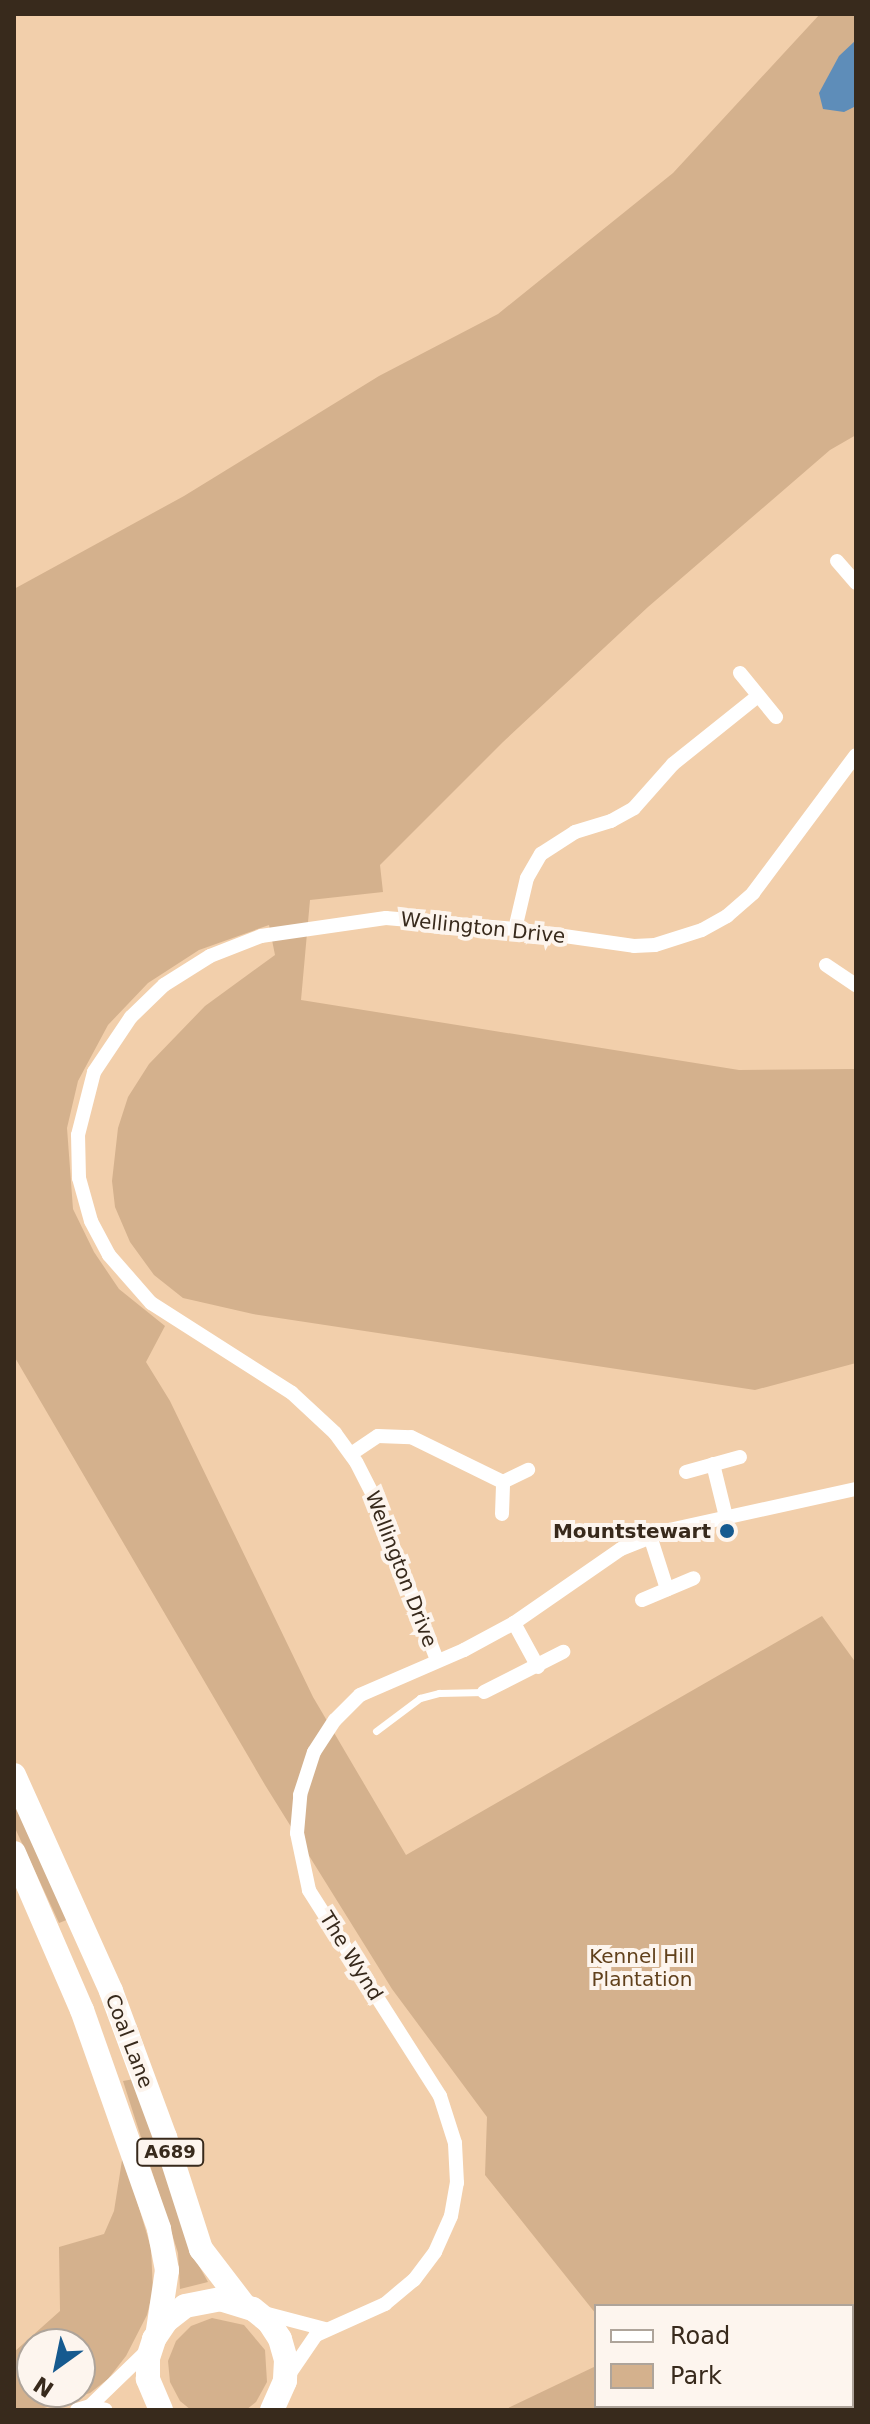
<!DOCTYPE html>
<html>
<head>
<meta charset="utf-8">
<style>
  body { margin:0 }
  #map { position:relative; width:870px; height:2424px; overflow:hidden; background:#f2cfab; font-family:"DejaVu Sans",sans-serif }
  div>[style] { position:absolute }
  .green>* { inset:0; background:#d4b18d }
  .water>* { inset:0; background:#5e8db9 }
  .service>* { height:7px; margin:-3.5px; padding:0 3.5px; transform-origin:3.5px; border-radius:3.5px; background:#fff }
  .minor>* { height:14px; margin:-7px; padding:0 7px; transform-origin:7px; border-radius:7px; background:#fff }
  .trunk>* { height:24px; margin:-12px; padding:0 12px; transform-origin:12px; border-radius:12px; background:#fff }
  .dots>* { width:22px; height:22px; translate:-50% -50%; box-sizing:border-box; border:4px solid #fdf5ee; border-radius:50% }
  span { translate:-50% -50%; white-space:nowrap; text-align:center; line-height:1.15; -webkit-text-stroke:8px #fdf5ee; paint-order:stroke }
  .shield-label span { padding:2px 6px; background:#fdf5ee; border:2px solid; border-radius:6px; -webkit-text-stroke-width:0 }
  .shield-label { font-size:18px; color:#382a1c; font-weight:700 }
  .street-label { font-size:20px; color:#382a1c }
  .poi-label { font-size:20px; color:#382a1c; font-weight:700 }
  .right { translate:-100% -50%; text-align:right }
  .park-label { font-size:20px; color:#61411c }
  .frame { position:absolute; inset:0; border:16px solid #382a1c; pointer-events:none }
  .legend { position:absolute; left:594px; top:2304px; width:260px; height:104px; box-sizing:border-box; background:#fdf5ee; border:2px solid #aea49a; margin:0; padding:10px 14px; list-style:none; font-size:24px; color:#382a1c }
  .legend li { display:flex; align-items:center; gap:16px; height:40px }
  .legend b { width:40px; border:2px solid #aea49a }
  .north { position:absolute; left:16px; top:2328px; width:80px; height:80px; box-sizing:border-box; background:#fdf5ee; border:2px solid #aea49a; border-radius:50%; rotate:213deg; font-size:22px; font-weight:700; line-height:32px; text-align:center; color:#382a1c }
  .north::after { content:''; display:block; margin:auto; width:28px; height:36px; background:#165a8f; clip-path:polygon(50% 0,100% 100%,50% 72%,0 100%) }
</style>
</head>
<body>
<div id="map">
  <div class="green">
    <i style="clip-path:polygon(820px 14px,856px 14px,856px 435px,830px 450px,648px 607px,503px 742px,380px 865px,383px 892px,310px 900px,301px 1000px,739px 1070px,856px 1069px,856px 1363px,755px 1390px,253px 1314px,183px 1298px,154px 1275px,130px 1242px,115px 1207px,112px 1181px,118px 1128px,128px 1097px,149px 1064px,205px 1006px,275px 955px,269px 925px,199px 950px,148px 983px,108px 1025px,78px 1081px,67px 1128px,73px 1209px,94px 1252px,119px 1289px,165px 1326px,146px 1362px,170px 1401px,313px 1697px,406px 1855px,822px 1616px,856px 1663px,856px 2410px,504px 2410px,596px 2366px,596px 2406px,852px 2406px,852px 2306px,596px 2306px,596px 2314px,485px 2175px,487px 2117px,392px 1989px,265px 1785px,14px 1356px,14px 589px,184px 496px,379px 376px,498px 314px,673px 173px)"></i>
    <i style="clip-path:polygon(14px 1797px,69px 1919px,59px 1923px,14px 1826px)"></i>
    <i style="clip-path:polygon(134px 2079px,193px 2255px,208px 2282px,180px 2289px,178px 2253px,123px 2081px)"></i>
    <i style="clip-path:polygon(evenodd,123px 2154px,151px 2248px,153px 2291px,147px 2315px,126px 2356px,108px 2379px,90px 2393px,38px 2410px,14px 2410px,14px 2352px,60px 2311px,59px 2247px,104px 2234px,114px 2211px,123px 2154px,32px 2344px,80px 2344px,80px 2392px,32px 2392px,32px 2344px)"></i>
    <i style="clip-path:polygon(212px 2318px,244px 2325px,265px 2350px,267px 2382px,256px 2402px,246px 2410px,191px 2410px,180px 2401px,170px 2382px,168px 2361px,176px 2341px,191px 2326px)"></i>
  </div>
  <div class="water">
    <i style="clip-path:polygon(856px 40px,856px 106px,844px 112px,823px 109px,819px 93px,839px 56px)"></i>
  </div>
  <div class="service">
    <i style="left:376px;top:1731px;width:55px;rotate:-36.9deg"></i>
    <i style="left:420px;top:1698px;width:20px;rotate:-15deg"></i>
    <i style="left:439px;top:1693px;width:45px;rotate:-1.3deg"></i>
  </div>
  <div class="minor">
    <i style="left:837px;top:561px;width:29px;rotate:49deg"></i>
    <i style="left:740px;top:673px;width:57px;rotate:50.7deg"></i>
    <i style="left:515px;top:929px;width:52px;rotate:-76.8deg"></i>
    <i style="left:527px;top:878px;width:28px;rotate:-60deg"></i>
    <i style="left:541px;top:854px;width:40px;rotate:-32.9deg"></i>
    <i style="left:575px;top:832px;width:38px;rotate:-17deg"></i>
    <i style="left:611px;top:821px;width:26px;rotate:-29deg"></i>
    <i style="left:634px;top:808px;width:59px;rotate:-48.4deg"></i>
    <i style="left:673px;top:764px;width:109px;rotate:-38.7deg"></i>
    <i style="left:826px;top:965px;width:36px;rotate:34deg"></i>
    <i style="left:351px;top:1454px;width:32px;rotate:-34deg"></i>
    <i style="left:378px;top:1436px;width:33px;rotate:2deg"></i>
    <i style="left:411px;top:1437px;width:102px;rotate:26.1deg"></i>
    <i style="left:713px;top:1464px;width:55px;rotate:76.2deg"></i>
    <i style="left:686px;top:1472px;width:56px;rotate:-15.5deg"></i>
    <i style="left:502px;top:1514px;width:32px;rotate:-88deg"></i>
    <i style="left:503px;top:1482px;width:28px;rotate:-26deg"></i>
    <i style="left:650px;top:1536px;width:56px;rotate:72.2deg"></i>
    <i style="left:642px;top:1600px;width:56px;rotate:-22.9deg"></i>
    <i style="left:514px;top:1623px;width:50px;rotate:61.4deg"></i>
    <i style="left:437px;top:1660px;width:175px;rotate:-111.1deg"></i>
    <i style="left:374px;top:1497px;width:39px;rotate:-117deg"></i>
    <i style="left:356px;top:1462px;width:36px;rotate:-126deg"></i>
    <i style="left:335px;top:1433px;width:59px;rotate:-137.1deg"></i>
    <i style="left:292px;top:1393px;width:167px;rotate:-147.4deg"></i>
    <i style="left:151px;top:1303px;width:64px;rotate:-131.2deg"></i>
    <i style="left:109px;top:1255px;width:38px;rotate:-118deg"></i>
    <i style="left:91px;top:1221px;width:45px;rotate:-105.6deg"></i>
    <i style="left:79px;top:1178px;width:43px;rotate:-91.3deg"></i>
    <i style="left:78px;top:1135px;width:65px;rotate:-75.7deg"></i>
    <i style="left:94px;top:1072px;width:66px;rotate:-56.1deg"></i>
    <i style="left:131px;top:1017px;width:46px;rotate:-44.1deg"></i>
    <i style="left:164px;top:985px;width:54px;rotate:-32.2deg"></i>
    <i style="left:210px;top:956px;width:55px;rotate:-21.4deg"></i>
    <i style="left:261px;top:936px;width:126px;rotate:-8.2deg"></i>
    <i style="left:386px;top:918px;width:129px;rotate:4.9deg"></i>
    <i style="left:515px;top:929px;width:120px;rotate:8.1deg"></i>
    <i style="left:634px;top:946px;width:21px;rotate:-3deg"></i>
    <i style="left:655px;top:945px;width:49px;rotate:-17.7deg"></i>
    <i style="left:702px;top:930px;width:29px;rotate:-29deg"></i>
    <i style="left:727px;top:916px;width:35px;rotate:-41deg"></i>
    <i style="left:753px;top:893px;width:172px;rotate:-53.3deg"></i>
    <i style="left:484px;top:1692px;width:89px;rotate:-26.9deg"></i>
    <i style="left:264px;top:2313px;width:63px;rotate:14.7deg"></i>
    <i style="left:288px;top:2376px;width:50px;rotate:-55.7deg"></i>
    <i style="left:316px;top:2335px;width:76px;rotate:-24.2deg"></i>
    <i style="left:385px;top:2304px;width:38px;rotate:-40deg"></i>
    <i style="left:414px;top:2280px;width:35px;rotate:-53deg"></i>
    <i style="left:435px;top:2252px;width:39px;rotate:-66deg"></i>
    <i style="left:451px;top:2216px;width:34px;rotate:-80deg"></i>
    <i style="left:457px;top:2183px;width:40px;rotate:-92.9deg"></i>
    <i style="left:455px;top:2143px;width:49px;rotate:-107.7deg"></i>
    <i style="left:440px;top:2096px;width:244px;rotate:-122.5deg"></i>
    <i style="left:309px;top:1890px;width:58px;rotate:-101.9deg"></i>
    <i style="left:297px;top:1833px;width:38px;rotate:-85deg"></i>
    <i style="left:300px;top:1795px;width:45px;rotate:-72deg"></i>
    <i style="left:314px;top:1752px;width:38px;rotate:-57deg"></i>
    <i style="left:335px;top:1720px;width:35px;rotate:-45deg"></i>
    <i style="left:360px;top:1695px;width:113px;rotate:-23.4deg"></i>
    <i style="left:464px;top:1650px;width:57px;rotate:-28.4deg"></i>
    <i style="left:514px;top:1623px;width:130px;rotate:-34.7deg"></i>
    <i style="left:621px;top:1549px;width:52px;rotate:-21.6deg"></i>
    <i style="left:669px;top:1530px;width:191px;rotate:-12.4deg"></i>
    <i style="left:90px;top:2406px;width:16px;rotate:14deg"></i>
    <i style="left:77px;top:2410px;width:14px;rotate:-17deg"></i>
    <i style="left:90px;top:2406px;width:82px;rotate:-44deg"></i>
  </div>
  <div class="trunk">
    <i style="left:14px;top:1775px;width:237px;rotate:65.8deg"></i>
    <i style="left:111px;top:1991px;width:156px;rotate:69.7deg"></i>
    <i style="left:165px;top:2137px;width:118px;rotate:72.2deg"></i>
    <i style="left:201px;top:2249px;width:69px;rotate:52.6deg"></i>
    <i style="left:14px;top:1853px;width:171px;rotate:66.6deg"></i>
    <i style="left:82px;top:2010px;width:232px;rotate:70.6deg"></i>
    <i style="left:159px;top:2229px;width:42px;rotate:79deg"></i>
    <i style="left:167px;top:2270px;width:61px;rotate:98.5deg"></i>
    <i style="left:161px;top:2410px;width:34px;rotate:-113deg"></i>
    <i style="left:148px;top:2379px;width:21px;rotate:-90deg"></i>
    <i style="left:148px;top:2358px;width:20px;rotate:-72deg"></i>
    <i style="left:154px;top:2339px;width:22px;rotate:-56deg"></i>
    <i style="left:166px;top:2321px;width:24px;rotate:-38deg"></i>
    <i style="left:185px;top:2306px;width:36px;rotate:-11deg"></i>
    <i style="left:220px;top:2299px;width:34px;rotate:17deg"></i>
    <i style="left:253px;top:2309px;width:21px;rotate:39deg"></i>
    <i style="left:269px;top:2322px;width:20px;rotate:57deg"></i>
    <i style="left:280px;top:2339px;width:22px;rotate:74deg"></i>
    <i style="left:286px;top:2360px;width:21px;rotate:93deg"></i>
    <i style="left:285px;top:2381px;width:32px;rotate:114deg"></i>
  </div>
  <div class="dots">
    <i style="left:727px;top:1531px;background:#165a8f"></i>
  </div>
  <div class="shield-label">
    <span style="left:170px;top:2152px">A689</span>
  </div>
  <div class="street-label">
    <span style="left:483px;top:928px;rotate:6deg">Wellington Drive</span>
    <span style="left:401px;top:1569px;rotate:69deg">Wellington Drive</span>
    <span style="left:351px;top:1956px;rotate:58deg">The Wynd</span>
    <span style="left:129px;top:2041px;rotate:69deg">Coal Lane</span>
  </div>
  <div class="poi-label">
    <span class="right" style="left:711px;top:1531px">Mountstewart</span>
  </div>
  <div class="park-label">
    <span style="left:642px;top:1968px">Kennel Hill<br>Plantation</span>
  </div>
  <div class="frame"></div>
  <ul class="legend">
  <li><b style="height:10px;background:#fff"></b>Road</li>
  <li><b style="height:22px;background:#d4b18d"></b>Park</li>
  </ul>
  <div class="north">N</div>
</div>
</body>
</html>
